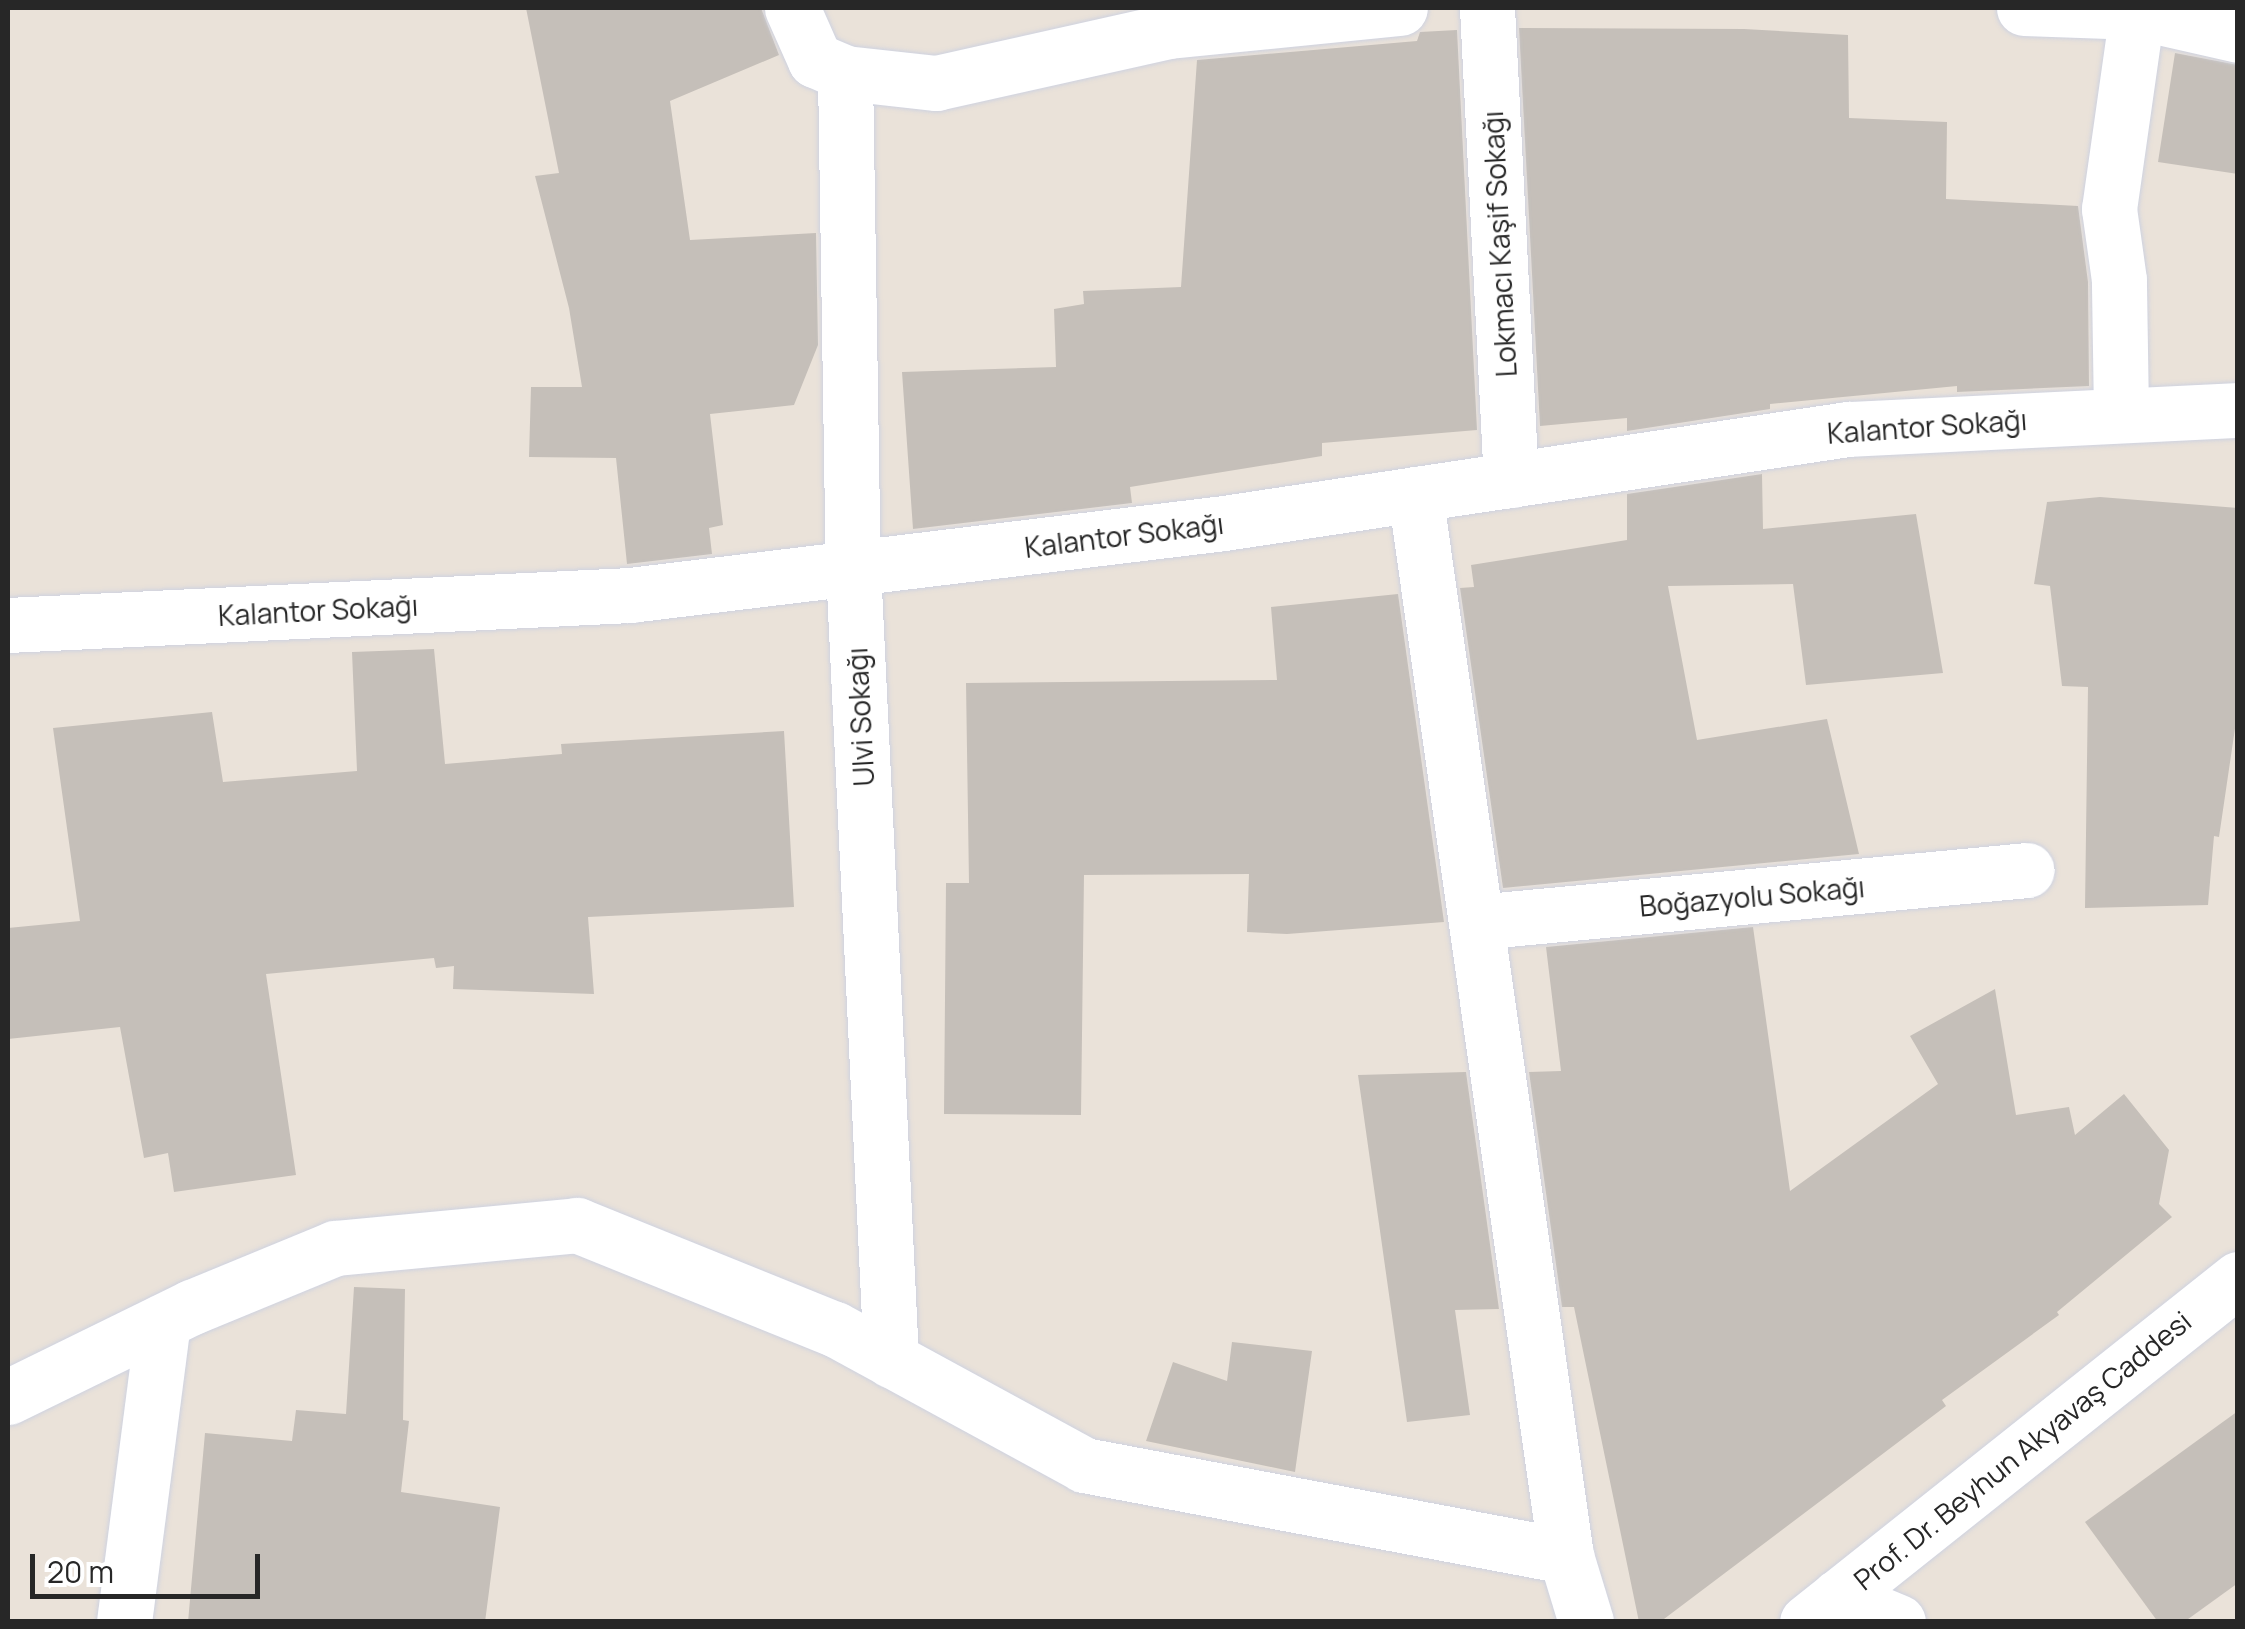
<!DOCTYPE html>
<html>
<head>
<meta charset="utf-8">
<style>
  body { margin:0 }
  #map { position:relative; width:2245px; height:1629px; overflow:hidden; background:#eae2d9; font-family:Manrope,sans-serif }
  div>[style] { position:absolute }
  .building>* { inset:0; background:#c5bfb9 }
  .roads { filter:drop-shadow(0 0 2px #ced2e0) drop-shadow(0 0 2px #ced2e0) }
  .street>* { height:55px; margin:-27.5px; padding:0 27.5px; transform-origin:27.5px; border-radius:27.5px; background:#fff }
  .secondary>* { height:55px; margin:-27.5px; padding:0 27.5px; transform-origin:27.5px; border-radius:27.5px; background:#fff }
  span { translate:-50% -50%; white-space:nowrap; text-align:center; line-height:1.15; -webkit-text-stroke:8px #fff; paint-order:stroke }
  .street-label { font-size:28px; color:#272727 }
  .frame { position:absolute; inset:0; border:10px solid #272727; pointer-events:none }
  .scale { position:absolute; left:30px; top:1554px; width:230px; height:45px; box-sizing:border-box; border:5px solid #272727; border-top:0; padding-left:12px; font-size:30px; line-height:35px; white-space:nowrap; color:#272727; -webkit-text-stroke:8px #fff; paint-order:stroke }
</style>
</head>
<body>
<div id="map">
  <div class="building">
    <i style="clip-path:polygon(526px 8px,761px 8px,779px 55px,670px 101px,690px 240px,816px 233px,818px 345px,794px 405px,710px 414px,723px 525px,709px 528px,712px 554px,627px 564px,616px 458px,529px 457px,531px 387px,582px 387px,569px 308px,535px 176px,559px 173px)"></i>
    <i style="clip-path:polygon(1519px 28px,1744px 29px,1848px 35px,1849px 118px,1947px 122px,1946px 199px,2078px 206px,2088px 282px,2089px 386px,1957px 392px,1957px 386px,1770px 404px,1770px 409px,1627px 431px,1627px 418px,1540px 426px)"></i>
    <i style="clip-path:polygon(1457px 30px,1477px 430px,1322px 443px,1322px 456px,1130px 487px,1132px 503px,913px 529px,902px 372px,1056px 367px,1054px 309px,1084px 304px,1083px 291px,1181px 287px,1197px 60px,1417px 41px,1420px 32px)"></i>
    <i style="clip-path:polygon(2175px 53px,2238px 65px,2238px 174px,2158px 162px)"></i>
    <i style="clip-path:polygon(1762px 474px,1763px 529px,1916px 514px,1943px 673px,1806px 685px,1793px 584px,1668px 586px,1697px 740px,1827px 719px,1859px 854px,1503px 888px,1460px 588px,1474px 587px,1471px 565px,1627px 540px,1627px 494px)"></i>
    <i style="clip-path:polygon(2100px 497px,2238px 508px,2238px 708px,2219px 837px,2214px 836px,2208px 905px,2085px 908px,2088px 687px,2062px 686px,2050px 586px,2034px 584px,2047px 502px)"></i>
    <i style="clip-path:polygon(1398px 594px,1444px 922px,1287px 934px,1247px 932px,1249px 874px,1084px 875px,1081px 1115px,944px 1114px,946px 883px,969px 883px,966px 683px,1277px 680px,1271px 607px)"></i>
    <i style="clip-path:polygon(434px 649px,445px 764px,562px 754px,561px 744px,784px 731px,794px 907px,588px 917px,594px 994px,453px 989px,454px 966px,436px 968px,434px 958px,266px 974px,296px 1175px,174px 1192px,168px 1153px,144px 1158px,120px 1027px,8px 1039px,8px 928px,80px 921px,53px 728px,212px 712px,223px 782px,357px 771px,352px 652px)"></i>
    <i style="clip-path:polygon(1753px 927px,1790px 1191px,1938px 1084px,1910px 1036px,1995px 989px,2016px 1115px,2069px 1107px,2075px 1135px,2124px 1094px,2169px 1150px,2159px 1204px,2172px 1217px,2057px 1312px,2059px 1315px,1942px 1400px,1946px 1406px,1831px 1493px,1660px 1622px,1639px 1622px,1574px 1307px,1562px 1307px,1529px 1072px,1561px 1071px,1546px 947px)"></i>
    <i style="clip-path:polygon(1466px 1072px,1499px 1309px,1455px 1310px,1470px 1415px,1407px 1422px,1358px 1075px)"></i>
    <i style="clip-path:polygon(354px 1287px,405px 1289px,403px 1420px,409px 1421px,401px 1492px,500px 1507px,485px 1622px,188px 1622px,205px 1433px,292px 1441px,296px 1410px,346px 1414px)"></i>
    <i style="clip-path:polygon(1232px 1342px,1312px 1351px,1295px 1472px,1146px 1441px,1173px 1362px,1227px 1381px)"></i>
    <i style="clip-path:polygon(2238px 1411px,2238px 1583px,2184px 1622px,2158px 1622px,2085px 1522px)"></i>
  </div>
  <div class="roads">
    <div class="street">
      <i style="left:792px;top:8px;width:57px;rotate:66.1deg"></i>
      <i style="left:815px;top:60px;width:33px;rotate:23deg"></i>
      <i style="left:845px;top:73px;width:92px;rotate:6.3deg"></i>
      <i style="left:936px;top:83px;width:239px;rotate:-12.6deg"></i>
      <i style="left:1169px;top:31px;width:232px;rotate:-5.7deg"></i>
      <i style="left:1487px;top:8px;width:473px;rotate:87.1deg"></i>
      <i style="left:2024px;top:8px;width:113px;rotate:2deg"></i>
      <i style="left:2137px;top:12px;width:104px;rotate:12.8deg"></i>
      <i style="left:845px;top:73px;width:495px;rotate:89.1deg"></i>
      <i style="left:853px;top:568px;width:793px;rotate:87.25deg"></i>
      <i style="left:2121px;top:413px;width:133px;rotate:-90.9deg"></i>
      <i style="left:2119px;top:280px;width:72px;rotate:-98deg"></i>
      <i style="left:2109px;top:209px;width:199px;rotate:-81.9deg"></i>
      <i style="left:1415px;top:494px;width:1073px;rotate:81.91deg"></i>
      <i style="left:1566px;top:1556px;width:69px;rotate:73.1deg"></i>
      <i style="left:1476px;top:922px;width:553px;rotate:-5.39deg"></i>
      <i style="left:8px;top:1397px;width:205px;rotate:-26.1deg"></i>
      <i style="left:192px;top:1307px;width:155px;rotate:-22.4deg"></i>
      <i style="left:335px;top:1248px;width:243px;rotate:-5.4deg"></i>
      <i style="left:577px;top:1225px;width:278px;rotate:22deg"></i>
      <i style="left:835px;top:1329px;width:284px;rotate:28.6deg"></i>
      <i style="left:1084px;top:1465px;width:491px;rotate:10.7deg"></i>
      <i style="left:1838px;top:1597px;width:65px;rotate:22.6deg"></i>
      <i style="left:124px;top:1622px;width:303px;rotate:-82.6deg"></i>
    </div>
    <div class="secondary">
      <i style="left:8px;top:625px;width:623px;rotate:-2.76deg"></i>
      <i style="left:630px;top:595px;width:598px;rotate:-6.91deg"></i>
      <i style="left:1224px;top:523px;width:631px;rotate:-8.57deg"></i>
      <i style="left:1848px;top:429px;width:390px;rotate:-2.8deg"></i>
      <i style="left:1807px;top:1622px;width:551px;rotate:-38.51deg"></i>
    </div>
  </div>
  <div class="street-label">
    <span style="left:1499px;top:244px;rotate:-93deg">Lokmacı Kaşif Sokağı</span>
    <span style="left:1927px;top:426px;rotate:-4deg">Kalantor Sokağı</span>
    <span style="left:1124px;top:535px;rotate:-7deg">Kalantor Sokağı</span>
    <span style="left:318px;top:610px;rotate:-3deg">Kalantor Sokağı</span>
    <span style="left:860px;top:717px;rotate:-93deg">Ulvi Sokağı</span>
    <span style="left:1752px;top:896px;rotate:-5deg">Boğazyolu Sokağı</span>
    <span style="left:2022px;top:1450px;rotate:-39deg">Prof. Dr. Beyhun Akyavaş Caddesi</span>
  </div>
  <div class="frame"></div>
  <div class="scale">20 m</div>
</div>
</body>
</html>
